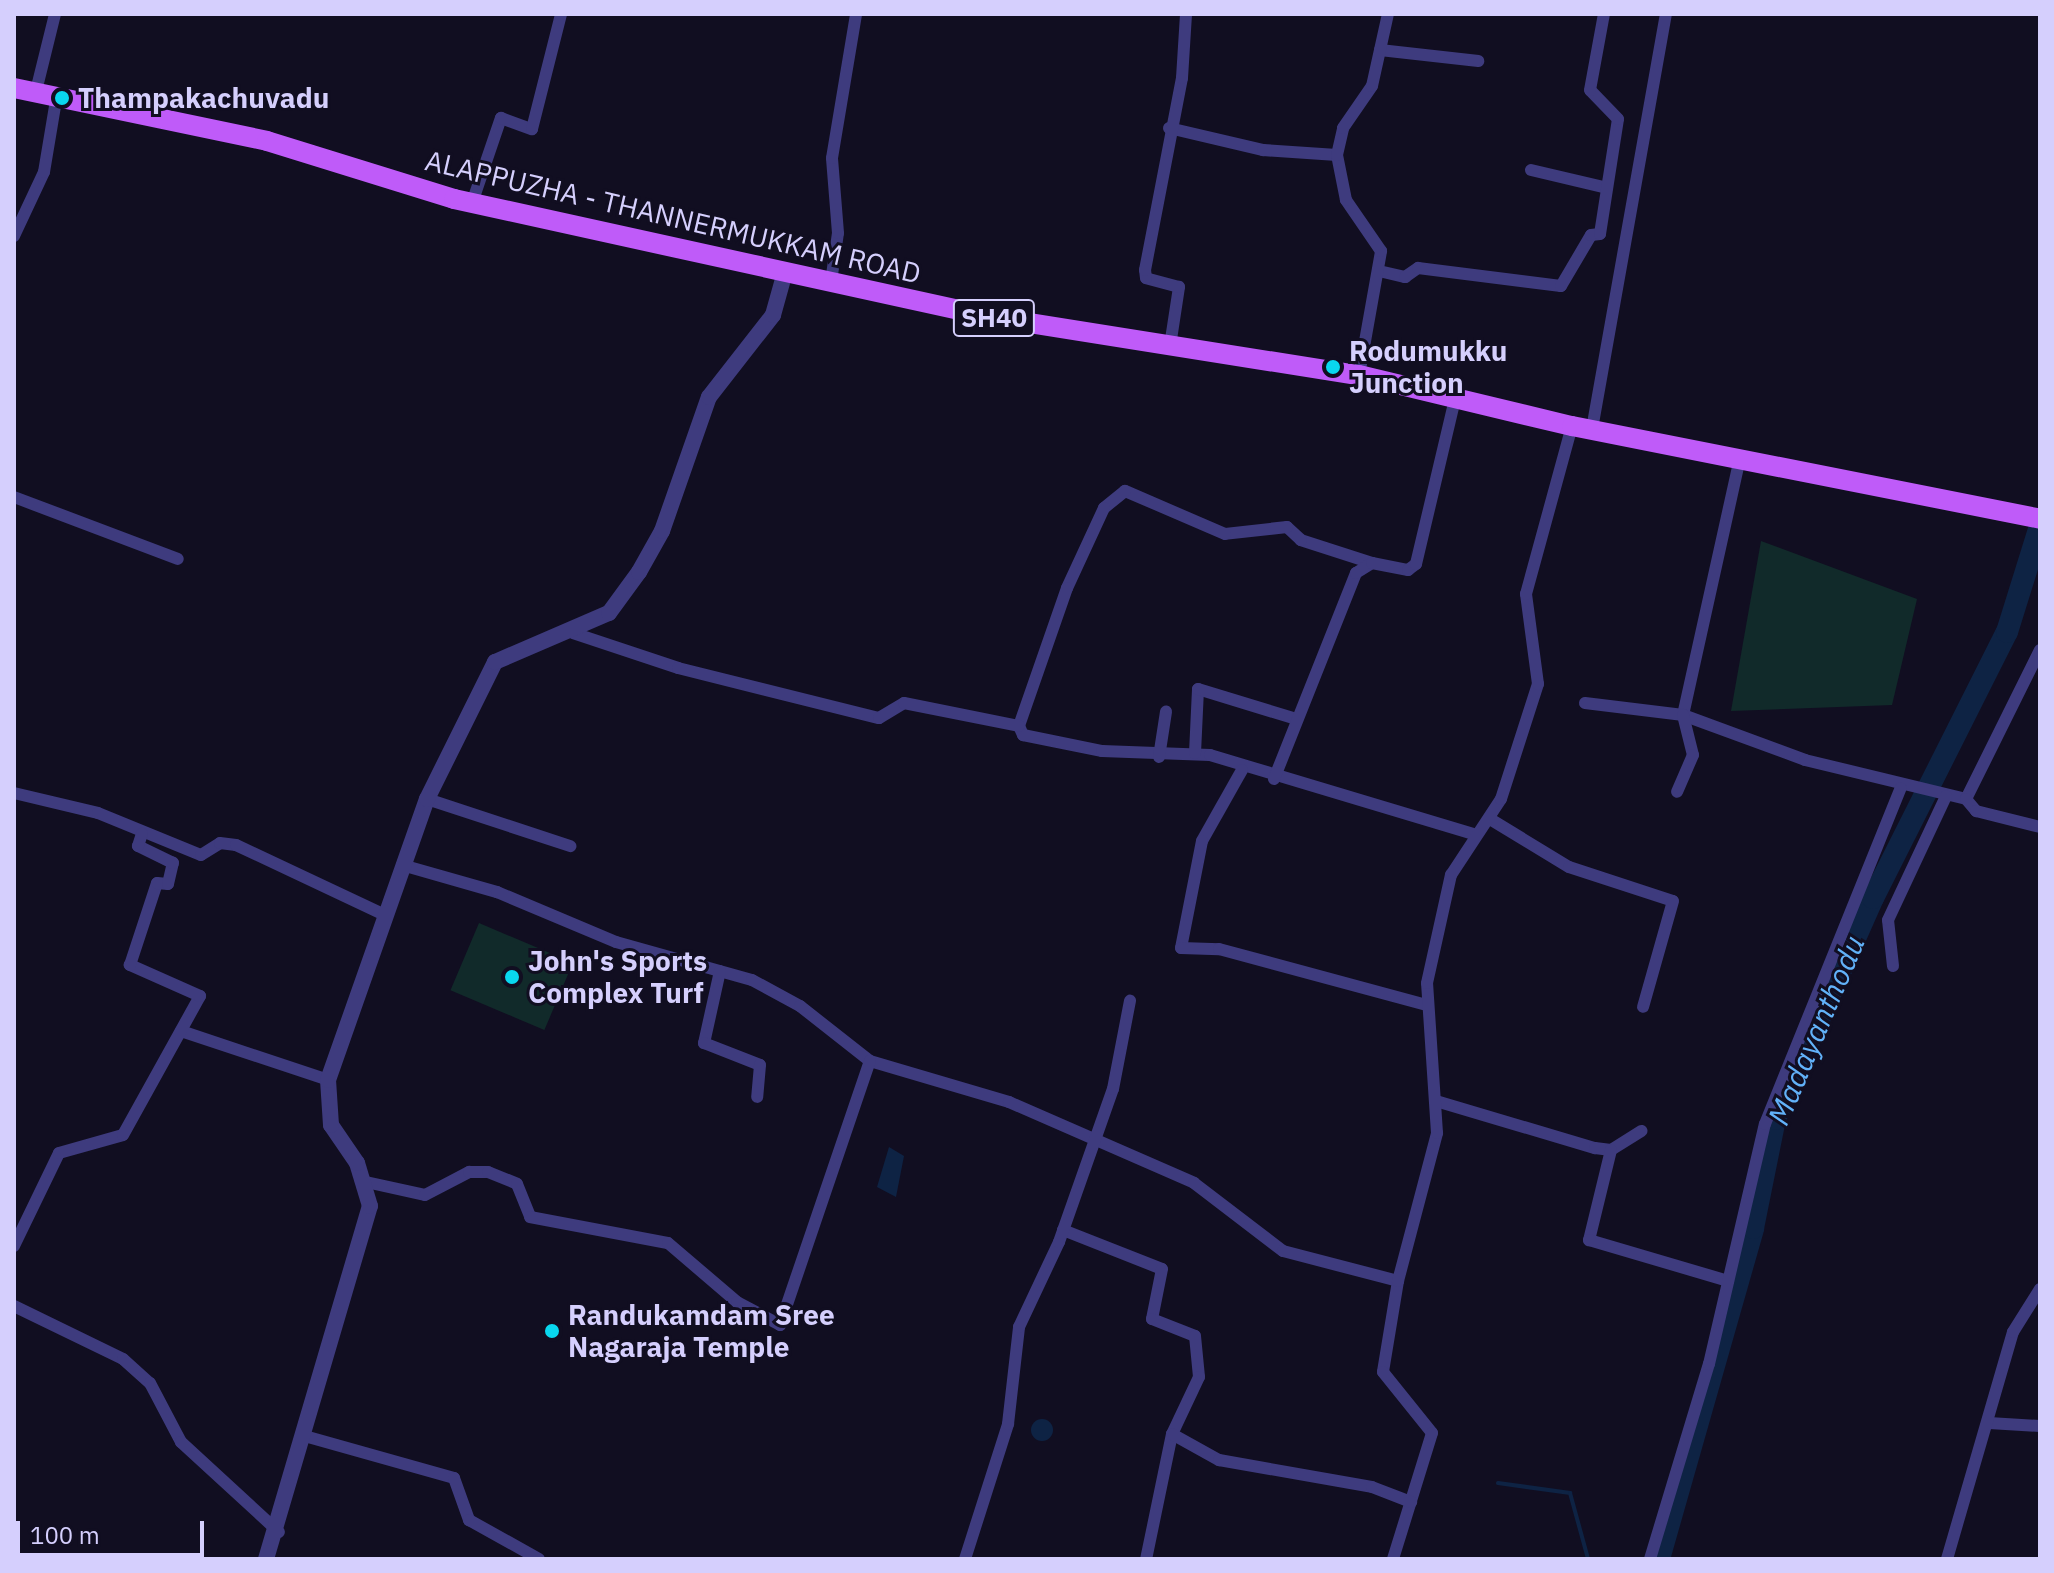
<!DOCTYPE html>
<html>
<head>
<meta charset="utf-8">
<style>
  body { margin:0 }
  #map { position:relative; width:2054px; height:1573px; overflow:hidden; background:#110e21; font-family:"IBM Plex Sans",sans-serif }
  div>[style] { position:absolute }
  .green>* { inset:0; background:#112a2a; transform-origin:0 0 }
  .water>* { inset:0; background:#0e2344 }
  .round { border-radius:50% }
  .stream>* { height:4px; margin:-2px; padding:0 2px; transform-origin:2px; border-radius:2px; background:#0e2344 }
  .river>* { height:22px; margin:-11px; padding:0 11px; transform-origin:11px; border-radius:11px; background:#0e2344 }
  .minor>* { height:12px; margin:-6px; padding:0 6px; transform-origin:6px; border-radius:6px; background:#3e3b7e }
  .tertiary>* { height:16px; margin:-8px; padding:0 8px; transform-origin:8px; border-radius:8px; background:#3e3b7e }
  .primary>* { height:20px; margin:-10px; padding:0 10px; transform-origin:10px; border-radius:10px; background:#bf5bf9 }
  .dots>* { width:22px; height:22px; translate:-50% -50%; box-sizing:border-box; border:4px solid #110e21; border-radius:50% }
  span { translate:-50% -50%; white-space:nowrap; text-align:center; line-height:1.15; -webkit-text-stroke:6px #110e21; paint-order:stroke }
  .shield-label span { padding:2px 6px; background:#110e21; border:2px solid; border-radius:6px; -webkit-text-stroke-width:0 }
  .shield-label { font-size:26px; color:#d5cffd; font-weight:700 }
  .poi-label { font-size:28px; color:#d5cffd; font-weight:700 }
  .left { translate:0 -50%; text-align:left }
  .street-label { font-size:28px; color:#d5cffd }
  .water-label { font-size:30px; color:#62b2f9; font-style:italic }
  .frame { position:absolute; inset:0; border:16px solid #d5cffd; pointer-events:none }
  .scale { position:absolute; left:16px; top:1521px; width:188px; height:36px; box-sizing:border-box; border:4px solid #d5cffd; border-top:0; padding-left:10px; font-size:24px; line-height:28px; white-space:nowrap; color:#d5cffd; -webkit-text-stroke:6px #110e21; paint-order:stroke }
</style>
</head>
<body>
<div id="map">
  <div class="green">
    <i style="clip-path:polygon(1761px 541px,1917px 599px,1892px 705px,1731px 711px)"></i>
    <i style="left:479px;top:923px;width:102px;height:73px;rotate:23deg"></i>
  </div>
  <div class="water">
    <i style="clip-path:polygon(889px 1147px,904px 1156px,896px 1197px,877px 1187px)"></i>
    <i class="round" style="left:1031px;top:1419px;width:22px;height:22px"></i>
  </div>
  <div class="stream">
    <i style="left:1498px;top:1483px;width:73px;rotate:7.9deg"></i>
    <i style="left:1570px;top:1493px;width:68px;rotate:74.7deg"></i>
  </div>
  <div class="river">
    <i style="left:1659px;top:1559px;width:344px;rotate:-74.1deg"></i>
    <i style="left:1753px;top:1228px;width:111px;rotate:-78.6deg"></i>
    <i style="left:1775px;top:1119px;width:242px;rotate:-66.1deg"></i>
    <i style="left:1873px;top:898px;width:298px;rotate:-63.3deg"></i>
    <i style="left:2007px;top:632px;width:111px;rotate:-72.7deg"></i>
  </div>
  <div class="minor">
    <i style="left:1380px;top:50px;width:99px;rotate:6.4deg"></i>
    <i style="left:35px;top:95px;width:83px;rotate:-76.1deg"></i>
    <i style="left:1169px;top:128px;width:97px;rotate:13.2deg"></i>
    <i style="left:1263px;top:150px;width:74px;rotate:3.9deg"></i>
    <i style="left:1531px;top:170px;width:78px;rotate:13.3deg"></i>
    <i style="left:472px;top:203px;width:90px;rotate:-71.2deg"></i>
    <i style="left:501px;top:118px;width:33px;rotate:20deg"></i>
    <i style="left:532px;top:129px;width:119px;rotate:-75.8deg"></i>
    <i style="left:14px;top:236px;width:71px;rotate:-64.9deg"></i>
    <i style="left:44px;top:172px;width:73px;rotate:-80.5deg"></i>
    <i style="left:1379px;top:271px;width:27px;rotate:13deg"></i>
    <i style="left:1405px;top:277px;width:16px;rotate:-35deg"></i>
    <i style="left:1418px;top:268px;width:144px;rotate:7.2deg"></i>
    <i style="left:1561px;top:286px;width:59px;rotate:-59.5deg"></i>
    <i style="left:1591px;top:235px;width:9px;rotate:-6deg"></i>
    <i style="left:1600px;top:234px;width:116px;rotate:-81.1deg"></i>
    <i style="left:1618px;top:119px;width:40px;rotate:-134deg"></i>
    <i style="left:1590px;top:90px;width:77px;rotate:-79.6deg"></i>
    <i style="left:831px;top:282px;width:49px;rotate:-81.9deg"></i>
    <i style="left:838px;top:233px;width:75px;rotate:-94.6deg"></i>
    <i style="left:832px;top:158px;width:146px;rotate:-80.5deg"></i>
    <i style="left:1170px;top:346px;width:60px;rotate:-81.3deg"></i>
    <i style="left:1179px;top:287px;width:34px;rotate:-165deg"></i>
    <i style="left:1146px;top:278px;width:8px;rotate:-97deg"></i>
    <i style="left:1145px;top:270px;width:196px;rotate:-79.1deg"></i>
    <i style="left:1182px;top:78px;width:64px;rotate:-86.4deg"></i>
    <i style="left:1359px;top:375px;width:126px;rotate:-79.9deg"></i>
    <i style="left:1381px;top:251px;width:62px;rotate:-124.5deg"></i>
    <i style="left:1346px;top:200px;width:46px;rotate:-101.3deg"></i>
    <i style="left:1337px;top:155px;width:28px;rotate:-77deg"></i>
    <i style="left:1343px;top:128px;width:51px;rotate:-55.4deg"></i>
    <i style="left:1372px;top:86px;width:74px;rotate:-77.5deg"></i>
    <i style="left:1592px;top:429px;width:422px;rotate:-79.9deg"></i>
    <i style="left:1740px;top:458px;width:263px;rotate:102.5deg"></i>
    <i style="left:1683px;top:715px;width:130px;rotate:20.2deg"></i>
    <i style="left:1805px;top:760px;width:166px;rotate:13.6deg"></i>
    <i style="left:14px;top:497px;width:175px;rotate:20.7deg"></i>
    <i style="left:1372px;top:563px;width:75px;rotate:-162.1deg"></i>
    <i style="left:1301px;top:540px;width:19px;rotate:-137deg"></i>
    <i style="left:1287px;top:527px;width:62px;rotate:173.6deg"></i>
    <i style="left:1225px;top:534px;width:109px;rotate:-156.7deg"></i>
    <i style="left:1125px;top:491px;width:27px;rotate:141deg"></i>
    <i style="left:1104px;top:508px;width:88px;rotate:114.8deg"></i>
    <i style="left:1067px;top:588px;width:146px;rotate:109.2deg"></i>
    <i style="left:1019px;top:726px;width:10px;rotate:66deg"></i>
    <i style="left:1023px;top:735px;width:81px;rotate:11.4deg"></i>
    <i style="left:1102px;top:751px;width:108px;rotate:2.1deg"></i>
    <i style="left:1210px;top:755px;width:275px;rotate:16.7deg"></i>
    <i style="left:573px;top:633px;width:111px;rotate:18.4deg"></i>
    <i style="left:678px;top:668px;width:207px;rotate:14deg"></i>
    <i style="left:879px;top:718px;width:29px;rotate:-31deg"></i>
    <i style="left:904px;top:703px;width:117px;rotate:11.3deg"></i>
    <i style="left:2040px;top:650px;width:166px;rotate:116.4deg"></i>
    <i style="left:1966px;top:799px;width:16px;rotate:50deg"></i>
    <i style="left:1976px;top:811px;width:66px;rotate:14deg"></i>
    <i style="left:1585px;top:703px;width:99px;rotate:7deg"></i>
    <i style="left:1683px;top:715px;width:41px;rotate:76deg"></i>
    <i style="left:1693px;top:755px;width:40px;rotate:113.4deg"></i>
    <i style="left:1195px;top:753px;width:64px;rotate:-87.3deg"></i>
    <i style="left:1198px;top:689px;width:102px;rotate:17deg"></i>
    <i style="left:1159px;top:757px;width:46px;rotate:-81.2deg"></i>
    <i style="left:1242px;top:770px;width:81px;rotate:119.4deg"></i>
    <i style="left:1202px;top:841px;width:109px;rotate:101.1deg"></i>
    <i style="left:1181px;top:948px;width:38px;rotate:2deg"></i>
    <i style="left:1219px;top:949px;width:214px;rotate:15.1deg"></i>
    <i style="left:1274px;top:779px;width:222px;rotate:-68.3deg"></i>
    <i style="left:1356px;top:573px;width:19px;rotate:-32deg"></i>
    <i style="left:1372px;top:563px;width:37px;rotate:11deg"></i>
    <i style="left:1408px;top:570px;width:10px;rotate:-37deg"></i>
    <i style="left:1416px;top:564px;width:170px;rotate:-76.7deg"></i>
    <i style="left:14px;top:793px;width:86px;rotate:13.4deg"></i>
    <i style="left:98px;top:813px;width:111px;rotate:22.2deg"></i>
    <i style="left:201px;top:855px;width:22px;rotate:-32deg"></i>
    <i style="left:220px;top:843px;width:16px;rotate:7deg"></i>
    <i style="left:236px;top:845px;width:165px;rotate:25.2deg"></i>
    <i style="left:427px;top:799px;width:151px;rotate:18.2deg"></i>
    <i style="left:1490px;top:819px;width:92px;rotate:31.3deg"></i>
    <i style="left:1569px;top:867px;width:109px;rotate:18.1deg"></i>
    <i style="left:1673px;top:901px;width:110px;rotate:105.8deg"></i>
    <i style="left:402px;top:865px;width:99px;rotate:15.9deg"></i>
    <i style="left:497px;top:892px;width:129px;rotate:22.8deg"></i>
    <i style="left:616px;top:942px;width:141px;rotate:15.6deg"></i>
    <i style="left:752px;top:980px;width:55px;rotate:28.4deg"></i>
    <i style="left:800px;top:1006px;width:89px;rotate:38.2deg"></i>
    <i style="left:870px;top:1061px;width:145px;rotate:16.4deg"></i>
    <i style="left:1009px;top:1102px;width:202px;rotate:23.6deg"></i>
    <i style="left:1194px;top:1183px;width:112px;rotate:37.4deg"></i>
    <i style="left:1283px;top:1251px;width:119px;rotate:14.6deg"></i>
    <i style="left:1398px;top:1281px;width:92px;rotate:99.4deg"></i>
    <i style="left:1383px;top:1372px;width:78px;rotate:51.2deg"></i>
    <i style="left:1432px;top:1433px;width:132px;rotate:107.2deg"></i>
    <i style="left:1893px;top:966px;width:46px;rotate:-96.2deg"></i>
    <i style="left:1888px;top:920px;width:137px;rotate:-64.9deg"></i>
    <i style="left:720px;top:971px;width:74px;rotate:102.5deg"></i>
    <i style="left:704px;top:1043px;width:60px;rotate:21.4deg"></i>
    <i style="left:760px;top:1065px;width:32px;rotate:95deg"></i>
    <i style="left:181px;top:1031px;width:155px;rotate:18.4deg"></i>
    <i style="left:1436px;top:1101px;width:166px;rotate:16.5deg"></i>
    <i style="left:1595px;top:1148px;width:16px;rotate:7deg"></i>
    <i style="left:1611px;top:1150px;width:36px;rotate:-32deg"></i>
    <i style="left:1611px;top:1150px;width:93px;rotate:103.7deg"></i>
    <i style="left:1589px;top:1240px;width:145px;rotate:16.4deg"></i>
    <i style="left:366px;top:1182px;width:60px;rotate:12.4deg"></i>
    <i style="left:425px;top:1195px;width:50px;rotate:-27.6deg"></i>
    <i style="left:469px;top:1172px;width:19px"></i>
    <i style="left:488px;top:1172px;width:31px;rotate:22deg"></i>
    <i style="left:517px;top:1184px;width:35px;rotate:68deg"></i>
    <i style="left:530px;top:1217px;width:140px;rotate:10.7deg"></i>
    <i style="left:668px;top:1243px;width:91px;rotate:40.5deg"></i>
    <i style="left:737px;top:1302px;width:49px;rotate:28.1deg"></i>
    <i style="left:780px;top:1325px;width:279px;rotate:-71.2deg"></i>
    <i style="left:1063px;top:1230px;width:106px;rotate:21.5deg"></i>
    <i style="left:1162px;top:1269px;width:51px;rotate:101.3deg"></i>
    <i style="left:1152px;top:1319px;width:46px;rotate:21.6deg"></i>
    <i style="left:1195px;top:1336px;width:41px;rotate:84.4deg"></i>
    <i style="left:1199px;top:1377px;width:63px;rotate:115.3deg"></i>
    <i style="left:1172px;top:1434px;width:128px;rotate:101.7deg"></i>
    <i style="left:14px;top:1246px;width:103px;rotate:-64.2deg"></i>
    <i style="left:59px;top:1153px;width:66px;rotate:-15.7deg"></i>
    <i style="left:123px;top:1135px;width:159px;rotate:-61deg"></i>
    <i style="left:200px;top:996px;width:77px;rotate:-156.1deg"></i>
    <i style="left:130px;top:965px;width:86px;rotate:-71.8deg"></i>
    <i style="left:157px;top:883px;width:11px;rotate:5deg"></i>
    <i style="left:168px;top:884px;width:22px;rotate:-77deg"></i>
    <i style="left:173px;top:863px;width:39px;rotate:-154deg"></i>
    <i style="left:138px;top:846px;width:13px;rotate:-72deg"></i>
    <i style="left:1398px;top:1281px;width:153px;rotate:-75.2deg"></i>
    <i style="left:1437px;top:1133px;width:150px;rotate:-93.8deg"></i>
    <i style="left:1427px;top:983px;width:111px;rotate:-77.5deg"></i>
    <i style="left:1451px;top:875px;width:91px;rotate:-56.7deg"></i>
    <i style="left:1501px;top:799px;width:121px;rotate:-72.2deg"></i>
    <i style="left:1538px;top:684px;width:91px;rotate:-97.6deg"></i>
    <i style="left:1526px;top:594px;width:174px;rotate:-74.7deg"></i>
    <i style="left:14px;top:1306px;width:121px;rotate:25.9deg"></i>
    <i style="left:123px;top:1359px;width:36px;rotate:42deg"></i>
    <i style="left:150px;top:1383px;width:67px;rotate:62.3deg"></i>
    <i style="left:181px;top:1442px;width:133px;rotate:42.6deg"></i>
    <i style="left:1989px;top:1423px;width:51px;rotate:3.4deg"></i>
    <i style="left:1172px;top:1434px;width:54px;rotate:29deg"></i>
    <i style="left:1219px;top:1460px;width:155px;rotate:10deg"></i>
    <i style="left:1372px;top:1487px;width:42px;rotate:21deg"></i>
    <i style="left:301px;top:1435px;width:159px;rotate:15.7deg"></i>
    <i style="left:454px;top:1478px;width:45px;rotate:70.3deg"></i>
    <i style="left:469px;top:1520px;width:80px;rotate:29.1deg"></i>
    <i style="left:965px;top:1559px;width:142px;rotate:-72.3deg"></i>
    <i style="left:1008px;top:1424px;width:98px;rotate:-83.5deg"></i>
    <i style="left:1019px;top:1327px;width:94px;rotate:-64.8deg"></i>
    <i style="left:1059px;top:1242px;width:162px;rotate:-70.6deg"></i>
    <i style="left:1113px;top:1089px;width:90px;rotate:-79.1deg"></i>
    <i style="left:1650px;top:1559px;width:204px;rotate:-73.2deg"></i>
    <i style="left:1709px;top:1364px;width:246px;rotate:-76.9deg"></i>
    <i style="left:1765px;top:1124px;width:362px;rotate:-68deg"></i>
    <i style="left:1947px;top:1559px;width:236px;rotate:-73.8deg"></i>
    <i style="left:2013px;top:1332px;width:51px;rotate:-57.9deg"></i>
  </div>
  <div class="tertiary">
    <i style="left:266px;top:1559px;width:368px;rotate:-73.6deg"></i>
    <i style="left:370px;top:1206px;width:45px;rotate:-106.8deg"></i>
    <i style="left:357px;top:1163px;width:46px;rotate:-124.4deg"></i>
    <i style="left:331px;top:1125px;width:45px;rotate:-93.8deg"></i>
    <i style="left:328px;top:1080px;width:298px;rotate:-70.6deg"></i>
    <i style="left:427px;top:799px;width:153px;rotate:-63.6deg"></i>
    <i style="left:495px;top:662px;width:124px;rotate:-23.3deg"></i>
    <i style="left:609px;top:613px;width:51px;rotate:-53.8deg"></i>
    <i style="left:639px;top:572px;width:47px;rotate:-60.7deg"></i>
    <i style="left:662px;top:531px;width:142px;rotate:-70.7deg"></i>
    <i style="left:709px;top:397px;width:104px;rotate:-52deg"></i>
    <i style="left:773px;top:315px;width:45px;rotate:-74.4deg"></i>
  </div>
  <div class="primary">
    <i style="left:14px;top:88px;width:258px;rotate:11.8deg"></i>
    <i style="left:267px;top:141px;width:196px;rotate:17.2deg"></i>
    <i style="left:454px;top:199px;width:550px;rotate:12.39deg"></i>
    <i style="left:991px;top:317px;width:373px;rotate:9deg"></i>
    <i style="left:1359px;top:375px;width:219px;rotate:13.5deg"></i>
    <i style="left:1572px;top:426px;width:477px;rotate:11.2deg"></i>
  </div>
  <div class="dots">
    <i style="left:62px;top:98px;background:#09d7ef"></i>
    <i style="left:1333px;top:367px;background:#09d7ef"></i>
    <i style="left:512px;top:977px;background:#09d7ef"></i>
    <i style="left:552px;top:1331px;background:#09d7ef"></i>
  </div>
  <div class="shield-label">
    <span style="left:994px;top:318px">SH40</span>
  </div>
  <div class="poi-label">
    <span class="left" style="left:78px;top:98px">Thampakachuvadu</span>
    <span class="left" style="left:1349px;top:367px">Rodumukku<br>Junction</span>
    <span class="left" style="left:528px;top:977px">John's Sports<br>Complex Turf</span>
    <span class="left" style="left:568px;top:1331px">Randukamdam Sree<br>Nagaraja Temple</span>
  </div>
  <div class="street-label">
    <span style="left:673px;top:217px;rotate:13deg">ALAPPUZHA - THANNERMUKKAM ROAD</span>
  </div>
  <div class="water-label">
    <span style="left:1816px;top:1030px;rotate:-67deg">Madayanthodu</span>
  </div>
  <div class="frame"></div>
  <div class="scale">100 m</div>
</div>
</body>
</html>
